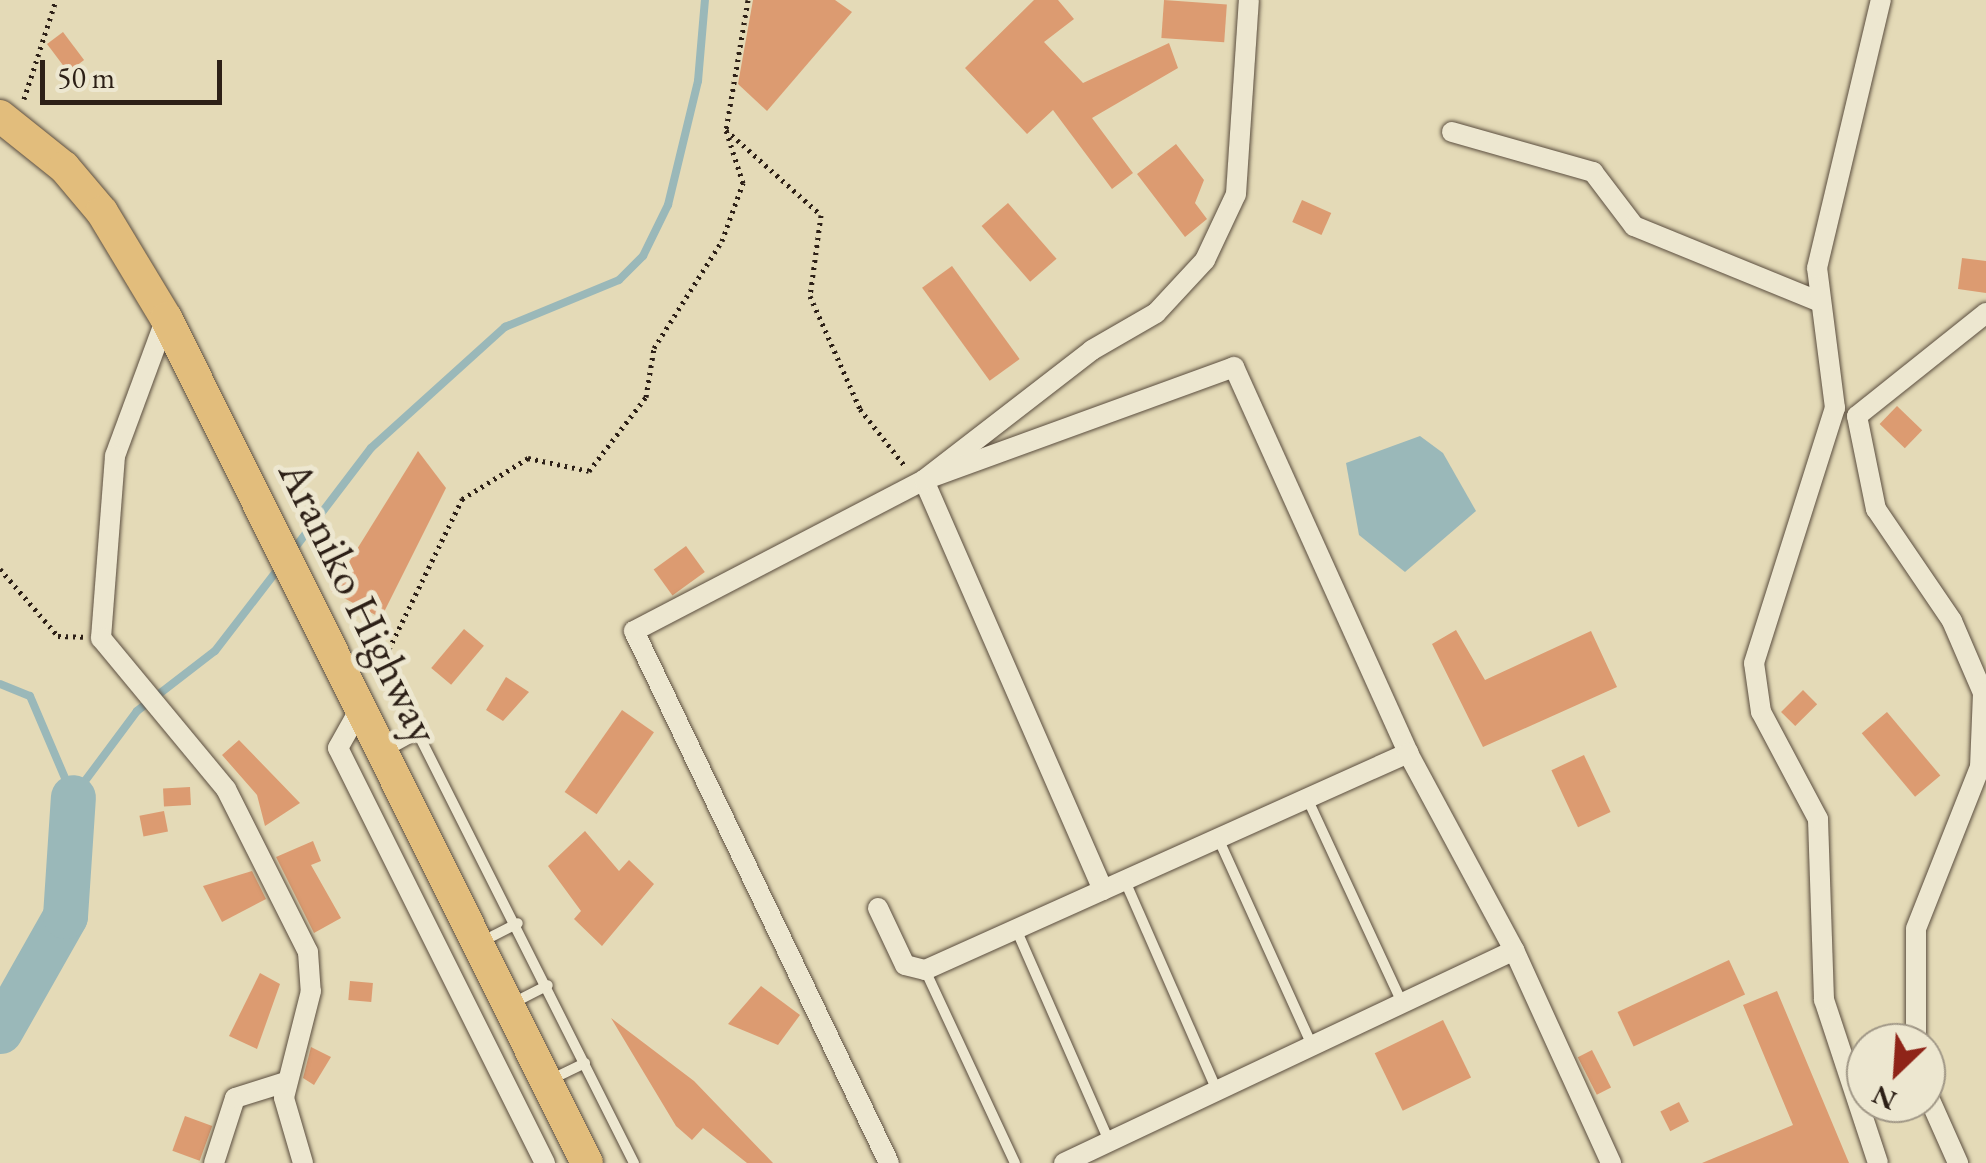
<!DOCTYPE html>
<html>
<head>
<meta charset="utf-8">
<style>
  body { margin:0 }
  #map { position:relative; width:1986px; height:1163px; overflow:hidden; background:#e4dab7; font-family:"EB Garamond",serif }
  div>[style] { position:absolute }
  .water>* { inset:0; background:#9ab8b9 }
  .stream>* { height:8px; margin:-4px; padding:0 4px; transform-origin:4px; border-radius:4px; background:#9ab8b9 }
  .river>* { height:45px; margin:-22.5px; padding:0 22.5px; transform-origin:22.5px; border-radius:22.5px; background:#9ab8b9 }
  .building>* { inset:0; background:#dc9b71; transform-origin:0 0 }
  .path>* { height:5px; margin-top:-2.5px; transform-origin:0; background:repeating-linear-gradient(90deg,#2d2017 0 2.5px,transparent 0 7.5px) }
  .roads { filter:drop-shadow(0 0 2px #5b4e3f) drop-shadow(0 0 2px #5b4e3f) }
  .service>* { height:10px; margin:-5px; padding:0 5px; transform-origin:5px; border-radius:5px; background:#ede7d0 }
  .minor>* { height:20px; margin:-10px; padding:0 10px; transform-origin:10px; border-radius:10px; background:#ede7d0 }
  .trunk>* { height:32px; margin:-16px; padding:0 16px; transform-origin:16px; border-radius:16px; background:#e2bd7c }
  span { translate:-50% -50%; white-space:nowrap; text-align:center; line-height:1.15; -webkit-text-stroke:10px #ede7d0; paint-order:stroke }
  .street-label { font-size:45px; color:#2d2017 }
  .north { position:absolute; left:1846px; top:1023px; width:100px; height:100px; box-sizing:border-box; background:#ede7d0; border:2px solid #a09786; border-radius:50%; rotate:205deg; font-size:28px; font-weight:700; line-height:40px; text-align:center; color:#2d2017 }
  .north::after { content:''; display:block; margin:auto; width:35px; height:45px; background:#8f2418; clip-path:polygon(50% 0,100% 100%,50% 72%,0 100%) }
  .scale { position:absolute; left:40px; top:60px; width:182px; height:45px; box-sizing:border-box; border:5px solid #2d2017; border-top:0; padding-left:12px; font-size:30px; line-height:35px; white-space:nowrap; color:#2d2017; -webkit-text-stroke:8px #ede7d0; paint-order:stroke }
</style>
</head>
<body>
<div id="map">
  <div class="water">
    <i style="clip-path:polygon(1420px 436px,1443px 453px,1476px 511px,1405px 572px,1359px 535px,1346px 463px)"></i>
  </div>
  <div class="stream">
    <i style="left:291px;top:553px;width:132px;rotate:-52.7deg"></i>
    <i style="left:371px;top:448px;width:181px;rotate:-42.1deg"></i>
    <i style="left:505px;top:327px;width:123px;rotate:-22.4deg"></i>
    <i style="left:619px;top:280px;width:34px;rotate:-45deg"></i>
    <i style="left:643px;top:256px;width:57px;rotate:-63.9deg"></i>
    <i style="left:668px;top:205px;width:128px;rotate:-76.4deg"></i>
    <i style="left:698px;top:81px;width:81px;rotate:-85.1deg"></i>
    <i style="left:0;top:684px;width:32px;rotate:22deg"></i>
    <i style="left:30px;top:696px;width:110px;rotate:66.9deg"></i>
    <i style="left:73px;top:797px;width:107px;rotate:-53.3deg"></i>
    <i style="left:137px;top:711px;width:98px;rotate:-37.6deg"></i>
    <i style="left:215px;top:651px;width:105px;rotate:-52.4deg"></i>
  </div>
  <div class="river">
    <i style="left:0;top:1031px;width:132px;rotate:-60.5deg"></i>
    <i style="left:65px;top:916px;width:119px;rotate:-86.2deg"></i>
  </div>
  <div class="building">
    <i style="clip-path:polygon(753px 0,835px 0,852px 12px,767px 111px,738px 84px)"></i>
    <i style="clip-path:polygon(1034px 0,1058px 0,1074px 19px,1044px 42px,1083px 83px,1169px 43px,1178px 68px,1092px 118px,1133px 173px,1112px 189px,1053px 110px,1027px 134px,965px 68px)"></i>
    <i style="left:1164px;top:0;width:63px;height:38px;rotate:4deg"></i>
    <i style="left:63px;top:32px;width:35px;height:20px;rotate:53deg"></i>
    <i style="clip-path:polygon(1176px 144px,1204px 180px,1195px 203px,1207px 219px,1185px 237px,1137px 174px)"></i>
    <i style="left:1302px;top:200px;width:32px;height:24px;rotate:24deg"></i>
    <i style="left:1008px;top:203px;width:74px;height:35px;rotate:49deg"></i>
    <i style="clip-path:polygon(1962px 258px,1986px 261px,1986px 293px,1958px 289px)"></i>
    <i style="left:952px;top:266px;width:115px;height:37px;rotate:54deg"></i>
    <i style="left:1897px;top:406px;width:35px;height:25px;rotate:44deg"></i>
    <i style="clip-path:polygon(418px 451px,446px 488px,381px 618px,331px 591px)"></i>
    <i style="left:686px;top:546px;width:32px;height:40px;rotate:54deg"></i>
    <i style="left:464px;top:629px;width:26px;height:51px;rotate:40deg"></i>
    <i style="clip-path:polygon(1456px 630px,1485px 680px,1591px 631px,1617px 687px,1483px 747px,1432px 644px)"></i>
    <i style="clip-path:polygon(506px 677px,529px 692px,503px 721px,486px 710px)"></i>
    <i style="left:1803px;top:690px;width:20px;height:31px;rotate:45deg"></i>
    <i style="left:622px;top:710px;width:39px;height:100px;rotate:35deg"></i>
    <i style="left:1887px;top:712px;width:83px;height:33px;rotate:50deg"></i>
    <i style="clip-path:polygon(239px 740px,300px 803px,265px 826px,257px 795px,222px 755px)"></i>
    <i style="left:1584px;top:755px;width:63px;height:36px;rotate:65deg"></i>
    <i style="left:190px;top:787px;width:18px;height:27px;rotate:87deg"></i>
    <i style="left:164px;top:811px;width:21px;height:25px;rotate:79deg"></i>
    <i style="clip-path:polygon(585px 831px,619px 871px,629px 860px,654px 884px,602px 946px,574px 919px,581px 911px,548px 866px)"></i>
    <i style="clip-path:polygon(313px 841px,321px 861px,311px 865px,341px 918px,314px 933px,276px 857px)"></i>
    <i style="clip-path:polygon(252px 871px,266px 899px,222px 922px,203px 886px)"></i>
    <i style="left:1729px;top:960px;width:38px;height:123px;rotate:65deg"></i>
    <i style="clip-path:polygon(260px 973px,280px 984px,257px 1049px,229px 1036px)"></i>
    <i style="left:350px;top:981px;width:23px;height:19px;rotate:5deg"></i>
    <i style="clip-path:polygon(761px 986px,800px 1015px,778px 1045px,728px 1024px)"></i>
    <i style="clip-path:polygon(1777px 991px,1849px 1163px,1702px 1163px,1793px 1125px,1743px 1005px)"></i>
    <i style="clip-path:polygon(611px 1018px,694px 1081px,773px 1163px,747px 1163px,703px 1128px,692px 1140px,676px 1126px)"></i>
    <i style="left:1443px;top:1020px;width:64px;height:76px;rotate:64deg"></i>
    <i style="clip-path:polygon(311px 1047px,331px 1057px,314px 1085px,303px 1078px)"></i>
    <i style="left:1592px;top:1050px;width:42px;height:16px;rotate:63deg"></i>
    <i style="left:1679px;top:1102px;width:22px;height:21px;rotate:63deg"></i>
    <i style="left:185px;top:1116px;width:29px;height:37px;rotate:20deg"></i>
  </div>
  <div class="path">
    <i style="left:748px;top:0;width:132px;rotate:99.6deg"></i>
    <i style="left:726px;top:130px;width:127px;rotate:41.8deg"></i>
    <i style="left:821px;top:215px;width:82px;rotate:97.7deg"></i>
    <i style="left:810px;top:296px;width:124px;rotate:66.1deg"></i>
    <i style="left:860px;top:409px;width:71px;rotate:51.8deg"></i>
    <i style="left:24px;top:99px;width:104px;rotate:-72.1deg"></i>
    <i style="left:0;top:569px;width:89px;rotate:49.1deg"></i>
    <i style="left:58px;top:636px;width:25px;rotate:2deg"></i>
    <i style="left:389px;top:649px;width:167px;rotate:-64deg"></i>
    <i style="left:462px;top:499px;width:78px;rotate:-31.8deg"></i>
    <i style="left:528px;top:458px;width:62px;rotate:12deg"></i>
    <i style="left:589px;top:471px;width:93px;rotate:-52.4deg"></i>
    <i style="left:646px;top:397px;width:50px;rotate:-80.7deg"></i>
    <i style="left:654px;top:348px;width:127px;rotate:-57.6deg"></i>
    <i style="left:722px;top:241px;width:62px;rotate:-70.1deg"></i>
    <i style="left:743px;top:183px;width:56px;rotate:-107.8deg"></i>
  </div>
  <div class="roads">
    <div class="service">
      <i style="left:345px;top:666px;width:36px;rotate:-9deg"></i>
      <i style="left:381px;top:660px;width:563px;rotate:63.3deg"></i>
      <i style="left:385px;top:752px;width:39px;rotate:-29deg"></i>
      <i style="left:1307px;top:798px;width:226px;rotate:65.1deg"></i>
      <i style="left:1218px;top:838px;width:227px;rotate:65.6deg"></i>
      <i style="left:1125px;top:881px;width:229px;rotate:66.3deg"></i>
      <i style="left:1016px;top:929px;width:232px;rotate:66.3deg"></i>
      <i style="left:483px;top:941px;width:39px;rotate:-27deg"></i>
      <i style="left:925px;top:970px;width:213px;rotate:65deg"></i>
      <i style="left:513px;top:1003px;width:39px;rotate:-27deg"></i>
      <i style="left:550px;top:1080px;width:39px;rotate:-26deg"></i>
    </div>
    <div class="minor">
      <i style="left:1452px;top:132px;width:147px;rotate:15.8deg"></i>
      <i style="left:1593px;top:172px;width:68px;rotate:52.8deg"></i>
      <i style="left:1634px;top:226px;width:199px;rotate:22.2deg"></i>
      <i style="left:166px;top:318px;width:147px;rotate:110.3deg"></i>
      <i style="left:115px;top:456px;width:183px;rotate:94.4deg"></i>
      <i style="left:101px;top:638px;width:196px;rotate:50.4deg"></i>
      <i style="left:226px;top:789px;width:182px;rotate:63.3deg"></i>
      <i style="left:308px;top:952px;width:39px;rotate:86deg"></i>
      <i style="left:311px;top:991px;width:110px;rotate:104.2deg"></i>
      <i style="left:284px;top:1098px;width:68px;rotate:73.7deg"></i>
      <i style="left:1857px;top:416px;width:95px;rotate:78.5deg"></i>
      <i style="left:1876px;top:509px;width:135px;rotate:55.8deg"></i>
      <i style="left:1952px;top:621px;width:78px;rotate:66.7deg"></i>
      <i style="left:1983px;top:693px;width:74px;rotate:92.3deg"></i>
      <i style="left:1980px;top:767px;width:174px;rotate:111.6deg"></i>
      <i style="left:1916px;top:929px;width:114px;rotate:90deg"></i>
      <i style="left:1857px;top:416px;width:165px;rotate:-38.6deg"></i>
      <i style="left:361px;top:707px;width:47px;rotate:119.3deg"></i>
      <i style="left:338px;top:748px;width:464px;rotate:63.5deg"></i>
      <i style="left:1103px;top:890px;width:447px;rotate:-113.6deg"></i>
      <i style="left:924px;top:480px;width:212px;rotate:-37.7deg"></i>
      <i style="left:1092px;top:350px;width:74px;rotate:-30deg"></i>
      <i style="left:1156px;top:313px;width:72px;rotate:-47.2deg"></i>
      <i style="left:1205px;top:260px;width:73px;rotate:-64.8deg"></i>
      <i style="left:1236px;top:194px;width:194px;rotate:-86.2deg"></i>
      <i style="left:878px;top:908px;width:63px;rotate:64.7deg"></i>
      <i style="left:905px;top:965px;width:21px;rotate:14deg"></i>
      <i style="left:925px;top:970px;width:530px;rotate:-24.19deg"></i>
      <i style="left:1926px;top:1091px;width:79px;rotate:66deg"></i>
      <i style="left:214px;top:1163px;width:68px;rotate:-72.1deg"></i>
      <i style="left:235px;top:1098px;width:53px;rotate:-17.4deg"></i>
      <i style="left:889px;top:1163px;width:590px;rotate:-115.61deg"></i>
      <i style="left:634px;top:631px;width:327px;rotate:-27.5deg"></i>
      <i style="left:924px;top:480px;width:330px;rotate:-20deg"></i>
      <i style="left:1234px;top:367px;width:423px;rotate:65.7deg"></i>
      <i style="left:1408px;top:753px;width:224px;rotate:61.7deg"></i>
      <i style="left:1514px;top:950px;width:234px;rotate:65.5deg"></i>
      <i style="left:1064px;top:1163px;width:498px;rotate:-25.3deg"></i>
      <i style="left:1878px;top:1163px;width:172px;rotate:-108.3deg"></i>
      <i style="left:1824px;top:1000px;width:181px;rotate:-91.9deg"></i>
      <i style="left:1818px;top:819px;width:121px;rotate:-118deg"></i>
      <i style="left:1761px;top:712px;width:49px;rotate:-98.1deg"></i>
      <i style="left:1754px;top:663px;width:268px;rotate:-72.4deg"></i>
      <i style="left:1835px;top:408px;width:141px;rotate:-97.3deg"></i>
      <i style="left:1817px;top:268px;width:276px;rotate:-76.6deg"></i>
    </div>
    <div class="trunk">
      <i style="left:0;top:116px;width:82px;rotate:38.6deg"></i>
      <i style="left:64px;top:167px;width:59px;rotate:49.8deg"></i>
      <i style="left:102px;top:212px;width:124px;rotate:58.9deg"></i>
      <i style="left:166px;top:318px;width:944px;rotate:63.52deg"></i>
    </div>
  </div>
  <div class="street-label">
    <span style="left:359px;top:602px;rotate:64deg">Araniko Highway</span>
  </div>
  <div class="north">N</div>
  <div class="scale">50 m</div>
</div>
</body>
</html>
